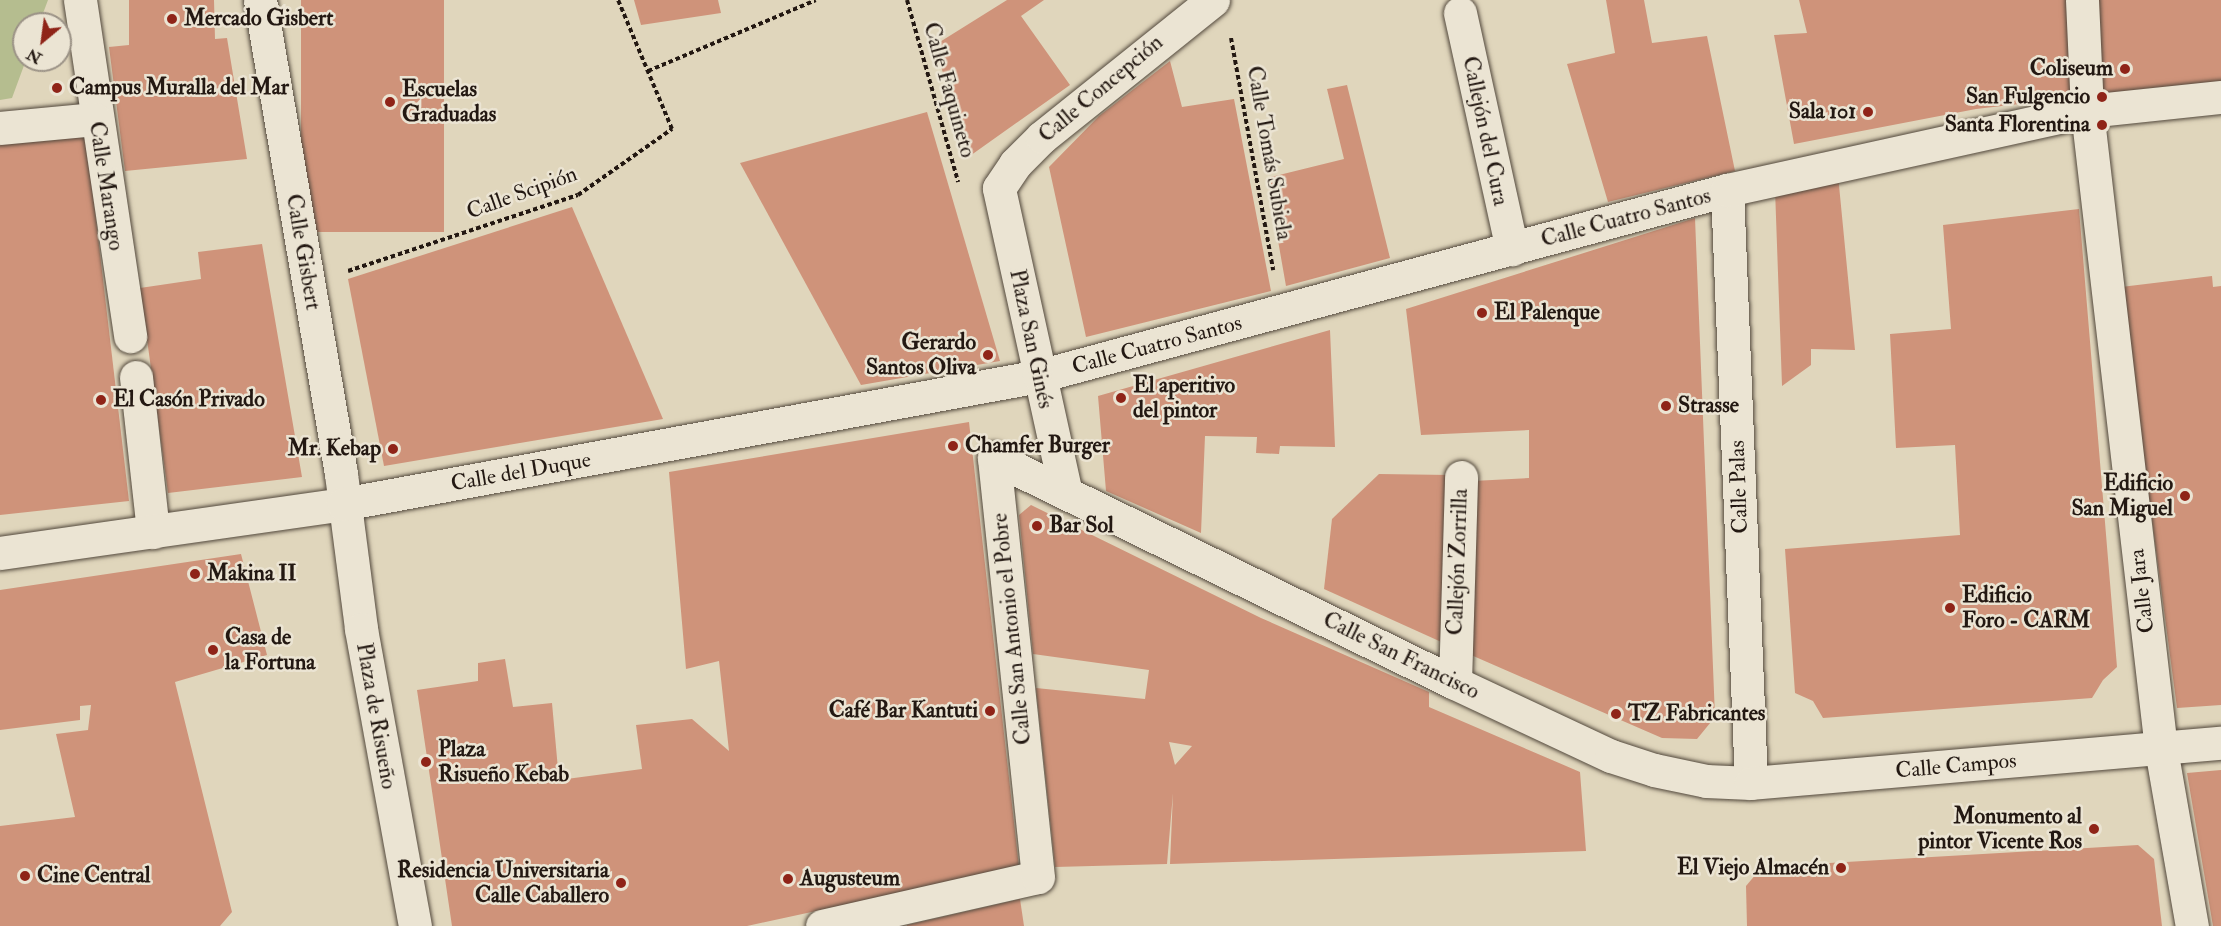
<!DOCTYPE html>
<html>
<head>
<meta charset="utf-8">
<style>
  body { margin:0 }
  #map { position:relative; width:2221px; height:926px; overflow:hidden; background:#e0d6bc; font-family:"IM FELL Double Pica",serif }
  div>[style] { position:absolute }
  .green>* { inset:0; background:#b5bd8f }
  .building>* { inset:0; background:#cf937a; transform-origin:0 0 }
  .path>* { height:4px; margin-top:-2px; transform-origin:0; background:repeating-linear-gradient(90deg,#231812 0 4.5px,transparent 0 7.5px) }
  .roads { filter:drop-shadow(0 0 2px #52483c) drop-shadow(0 0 2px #52483c) }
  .minor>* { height:33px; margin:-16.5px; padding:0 16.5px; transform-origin:16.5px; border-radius:16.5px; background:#ebe4d3 }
  .dots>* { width:16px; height:16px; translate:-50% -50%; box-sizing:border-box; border:3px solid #ebe4d3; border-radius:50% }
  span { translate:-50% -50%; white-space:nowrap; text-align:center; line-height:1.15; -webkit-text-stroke:5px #ebe4d3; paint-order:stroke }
  .poi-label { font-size:22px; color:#231812; font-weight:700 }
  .left { translate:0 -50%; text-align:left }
  .right { translate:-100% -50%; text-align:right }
  .street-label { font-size:22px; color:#231812 }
  .north { position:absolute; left:12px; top:12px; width:60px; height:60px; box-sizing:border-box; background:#ebe4d3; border:2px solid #9b9286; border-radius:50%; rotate:209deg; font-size:16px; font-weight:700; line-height:24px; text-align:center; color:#231812 }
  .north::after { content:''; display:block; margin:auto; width:21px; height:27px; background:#8f2418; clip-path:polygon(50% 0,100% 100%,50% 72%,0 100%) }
</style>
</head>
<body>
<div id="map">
  <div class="green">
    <i style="clip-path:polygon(0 0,48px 0,39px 24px,24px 24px,26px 60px,12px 98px,0 100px)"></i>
  </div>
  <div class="building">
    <i style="clip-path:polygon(129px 0,214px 0,215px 39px,227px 38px,247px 159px,125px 171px,109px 47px,129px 45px)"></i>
    <i style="left:301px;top:0;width:143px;height:232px"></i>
    <i style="clip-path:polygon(634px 0,718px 0,721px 13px,641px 25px)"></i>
    <i style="clip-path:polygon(1007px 0,1044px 0,1021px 16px,1070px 85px,967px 158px,935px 45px)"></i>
    <i style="clip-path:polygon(1606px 0,1644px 0,1652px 43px,1707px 36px,1735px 171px,1608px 202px,1567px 64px,1615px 53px)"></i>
    <i style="clip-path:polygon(1799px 0,2068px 0,2072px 98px,1976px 109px,1794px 144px,1774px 35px,1807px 33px)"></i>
    <i style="clip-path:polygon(2098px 0,2221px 0,2221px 83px,2102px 97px)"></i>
    <i style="clip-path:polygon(1170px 61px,1182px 107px,1234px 99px,1271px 291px,1086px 337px,1049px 167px,1099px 116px)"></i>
    <i style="clip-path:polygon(1347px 85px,1390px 258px,1286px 286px,1267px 178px,1344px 159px,1327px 89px)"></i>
    <i style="clip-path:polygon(927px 112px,1000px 361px,861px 385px,740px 163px)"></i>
    <i style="clip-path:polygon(85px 126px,129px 501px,0 515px,0 135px)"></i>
    <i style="clip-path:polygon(1838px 175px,1855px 350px,1811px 349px,1811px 365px,1782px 386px,1775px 189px)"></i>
    <i style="clip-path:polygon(572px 207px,663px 419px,384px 466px,348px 279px)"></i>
    <i style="clip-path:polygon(2079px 209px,2117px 667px,2103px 680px,2092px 698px,1823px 718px,1813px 701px,1795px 693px,1785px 549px,1960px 535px,1955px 445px,1896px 448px,1890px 334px,1951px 329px,1943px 225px)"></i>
    <i style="clip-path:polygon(1695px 218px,1715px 717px,1697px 739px,1662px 738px,1471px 655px,1473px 481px,1529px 478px,1529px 430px,1421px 435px,1406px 309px)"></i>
    <i style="clip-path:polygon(262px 244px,302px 477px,168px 493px,140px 288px,201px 279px,198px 252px)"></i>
    <i style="clip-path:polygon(2212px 276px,2213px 287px,2221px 286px,2221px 705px,2177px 708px,2121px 287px)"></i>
    <i style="clip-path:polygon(1330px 330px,1335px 447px,1280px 446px,1279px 454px,1256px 453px,1257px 437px,1205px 436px,1201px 533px,1106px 491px,1098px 396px)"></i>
    <i style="clip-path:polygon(969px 422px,1019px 867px,747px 926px,452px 926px,417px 690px,478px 681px,478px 663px,505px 659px,513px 707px,552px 703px,559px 780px,642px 769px,636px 725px,692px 719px,729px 751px,719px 661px,686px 669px,669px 472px)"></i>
    <i style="clip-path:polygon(1379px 474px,1450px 475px,1448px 645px,1324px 589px,1332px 519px)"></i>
    <i style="clip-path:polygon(evenodd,1031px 505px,1261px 618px,1429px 692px,1429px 707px,1580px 772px,1586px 851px,1170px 864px,1173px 793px,1167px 864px,1055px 867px,1036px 688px,1145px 699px,1149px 670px,1033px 654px,1019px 515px,1031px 505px,1169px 742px,1192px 746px,1175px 765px,1169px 742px)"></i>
    <i style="clip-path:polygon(241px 554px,267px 655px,175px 682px,232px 912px,220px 926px,0 926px,0 826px,75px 817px,56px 734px,88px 730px,91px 705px,80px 706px,80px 720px,0 730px,0 590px)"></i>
    <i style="clip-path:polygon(2221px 770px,2221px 926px,2213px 926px,2187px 773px)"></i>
    <i style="clip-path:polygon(2138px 845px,2154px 859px,2162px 926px,1747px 926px,1746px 886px,1762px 867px)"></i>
    <i style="clip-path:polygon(1020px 899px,1024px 926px,907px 926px,907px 925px)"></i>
  </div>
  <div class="path">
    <i style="left:907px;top:0;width:189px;rotate:74.3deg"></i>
    <i style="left:1231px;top:38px;width:236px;rotate:79.7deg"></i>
    <i style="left:648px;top:71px;width:182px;rotate:-22.9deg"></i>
    <i style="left:348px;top:271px;width:242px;rotate:-18.3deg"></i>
    <i style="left:578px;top:195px;width:115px;rotate:-35.1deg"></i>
    <i style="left:672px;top:129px;width:140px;rotate:-112.7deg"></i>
  </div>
  <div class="roads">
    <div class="minor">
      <i style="left:80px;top:0;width:340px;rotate:81.5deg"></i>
      <i style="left:260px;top:0;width:481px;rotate:80.3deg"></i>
      <i style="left:341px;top:474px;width:156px;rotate:82.6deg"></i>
      <i style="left:361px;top:629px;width:302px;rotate:79.7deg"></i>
      <i style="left:2082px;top:0;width:111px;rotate:87.4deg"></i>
      <i style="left:2087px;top:111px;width:642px;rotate:83.38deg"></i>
      <i style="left:2161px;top:749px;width:180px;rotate:80.1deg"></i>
      <i style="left:1460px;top:13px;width:242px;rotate:77.6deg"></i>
      <i style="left:0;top:128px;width:95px;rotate:-5.4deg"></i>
      <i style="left:1727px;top:190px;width:593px;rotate:87.68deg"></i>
      <i style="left:136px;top:377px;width:156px;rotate:83.7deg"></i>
      <i style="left:1065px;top:489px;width:308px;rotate:-102.4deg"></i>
      <i style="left:999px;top:188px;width:29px;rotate:-56deg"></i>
      <i style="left:1015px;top:164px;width:38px;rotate:-45deg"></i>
      <i style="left:1042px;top:137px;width:219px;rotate:-38.7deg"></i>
      <i style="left:0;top:553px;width:346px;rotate:-8.1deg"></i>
      <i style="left:343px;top:504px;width:708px;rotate:-10.42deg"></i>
      <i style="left:1039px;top:376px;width:713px;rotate:-15.13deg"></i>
      <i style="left:1727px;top:190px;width:369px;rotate:-12.4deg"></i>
      <i style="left:2087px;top:111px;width:135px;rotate:-6deg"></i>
      <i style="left:1455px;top:683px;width:206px;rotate:-88.3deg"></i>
      <i style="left:822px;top:926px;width:221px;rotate:-12.8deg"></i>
      <i style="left:1038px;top:877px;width:421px;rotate:-96deg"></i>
      <i style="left:994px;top:458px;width:513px;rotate:26.02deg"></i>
      <i style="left:1455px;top:683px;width:172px;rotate:25.1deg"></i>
      <i style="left:1611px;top:756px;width:45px;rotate:18deg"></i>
      <i style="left:1654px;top:770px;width:53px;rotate:11.9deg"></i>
      <i style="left:1706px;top:781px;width:45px;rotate:2.5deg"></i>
      <i style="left:1751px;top:783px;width:472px;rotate:-4.9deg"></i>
    </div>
  </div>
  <div class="dots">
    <i style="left:172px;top:19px;background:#8f2418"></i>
    <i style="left:2125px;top:69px;background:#8f2418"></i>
    <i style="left:57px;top:88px;background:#8f2418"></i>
    <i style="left:2102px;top:97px;background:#8f2418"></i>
    <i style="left:390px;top:102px;background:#8f2418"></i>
    <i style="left:1868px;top:112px;background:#8f2418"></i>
    <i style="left:2102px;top:125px;background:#8f2418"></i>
    <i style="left:1482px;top:313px;background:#8f2418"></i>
    <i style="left:988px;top:355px;background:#8f2418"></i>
    <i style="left:1121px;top:398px;background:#8f2418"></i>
    <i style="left:101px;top:400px;background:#8f2418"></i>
    <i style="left:1666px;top:406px;background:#8f2418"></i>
    <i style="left:953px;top:446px;background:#8f2418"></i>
    <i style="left:393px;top:449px;background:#8f2418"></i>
    <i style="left:2185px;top:496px;background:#8f2418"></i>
    <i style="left:1037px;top:526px;background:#8f2418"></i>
    <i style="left:195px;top:574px;background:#8f2418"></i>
    <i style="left:1950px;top:608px;background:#8f2418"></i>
    <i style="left:213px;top:650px;background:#8f2418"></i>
    <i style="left:990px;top:711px;background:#8f2418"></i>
    <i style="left:1616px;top:714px;background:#8f2418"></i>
    <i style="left:426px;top:762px;background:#8f2418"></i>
    <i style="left:2094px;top:829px;background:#8f2418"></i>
    <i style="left:1841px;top:868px;background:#8f2418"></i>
    <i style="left:25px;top:876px;background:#8f2418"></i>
    <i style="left:788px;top:879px;background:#8f2418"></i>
    <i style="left:621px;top:883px;background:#8f2418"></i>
  </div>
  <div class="poi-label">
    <span class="left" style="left:184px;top:19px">Mercado Gisbert</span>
    <span class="right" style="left:2113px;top:69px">Coliseum</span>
    <span class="left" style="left:69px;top:88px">Campus Muralla del Mar</span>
    <span class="left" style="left:402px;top:102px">Escuelas<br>Graduadas</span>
    <span class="right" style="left:2090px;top:97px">San Fulgencio</span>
    <span class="right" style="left:1856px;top:112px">Sala 101</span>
    <span class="right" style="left:2090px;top:125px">Santa Florentina</span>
    <span class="left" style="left:1494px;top:313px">El Palenque</span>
    <span class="right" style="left:976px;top:355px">Gerardo<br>Santos Oliva</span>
    <span class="left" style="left:1133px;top:398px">El aperitivo<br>del pintor</span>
    <span class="left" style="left:113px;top:400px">El Casón Privado</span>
    <span class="left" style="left:1678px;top:406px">Strasse</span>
    <span class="left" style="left:965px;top:446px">Chamfer Burger</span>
    <span class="right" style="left:381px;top:449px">Mr. Kebap</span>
    <span class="right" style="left:2173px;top:496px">Edificio<br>San Miguel</span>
    <span class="left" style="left:1049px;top:526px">Bar Sol</span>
    <span class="left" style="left:207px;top:574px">Makina II</span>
    <span class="left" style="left:1962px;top:608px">Edificio<br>Foro - CARM</span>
    <span class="left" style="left:225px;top:650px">Casa de<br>la Fortuna</span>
    <span class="right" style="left:978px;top:711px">Café Bar Kantuti</span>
    <span class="left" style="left:1628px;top:714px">TZ Fabricantes</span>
    <span class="left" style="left:438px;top:762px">Plaza<br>Risueño Kebab</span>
    <span class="right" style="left:2082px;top:829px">Monumento al<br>pintor Vicente Ros</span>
    <span class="right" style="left:1829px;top:868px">El Viejo Almacén</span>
    <span class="right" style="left:609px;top:883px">Residencia Universitaria<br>Calle Caballero</span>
    <span class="left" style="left:37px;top:876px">Cine Central</span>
    <span class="left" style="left:800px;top:879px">Augusteum</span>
  </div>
  <div class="street-label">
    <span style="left:1101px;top:89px;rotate:-40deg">Calle Concepción</span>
    <span style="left:949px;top:90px;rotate:74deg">Calle Faquineto</span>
    <span style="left:1485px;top:131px;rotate:78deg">Callejón del Cura</span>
    <span style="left:1269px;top:153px;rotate:80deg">Calle Tomás Subiela</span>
    <span style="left:106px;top:186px;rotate:81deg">Calle Marango</span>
    <span style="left:522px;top:193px;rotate:-20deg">Calle Scipión</span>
    <span style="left:1626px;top:218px;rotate:-15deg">Calle Cuatro Santos</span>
    <span style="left:303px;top:252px;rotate:80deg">Calle Gisbert</span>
    <span style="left:1031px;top:339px;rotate:78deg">Plaza San Ginés</span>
    <span style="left:1157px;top:345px;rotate:-15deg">Calle Cuatro Santos</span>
    <span style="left:521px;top:472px;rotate:-10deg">Calle del Duque</span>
    <span style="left:1739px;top:487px;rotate:-92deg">Calle Palas</span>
    <span style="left:1458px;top:562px;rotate:-88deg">Callejón Zorrilla</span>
    <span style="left:2142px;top:591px;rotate:-97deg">Calle Jara</span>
    <span style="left:1012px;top:629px;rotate:-96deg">Calle San Antonio el Pobre</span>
    <span style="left:1401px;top:656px;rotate:26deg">Calle San Francisco</span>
    <span style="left:376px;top:716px;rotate:80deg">Plaza de Risueño</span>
    <span style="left:1956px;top:766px;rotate:-5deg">Calle Campos</span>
  </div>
  <div class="north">N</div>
</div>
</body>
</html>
